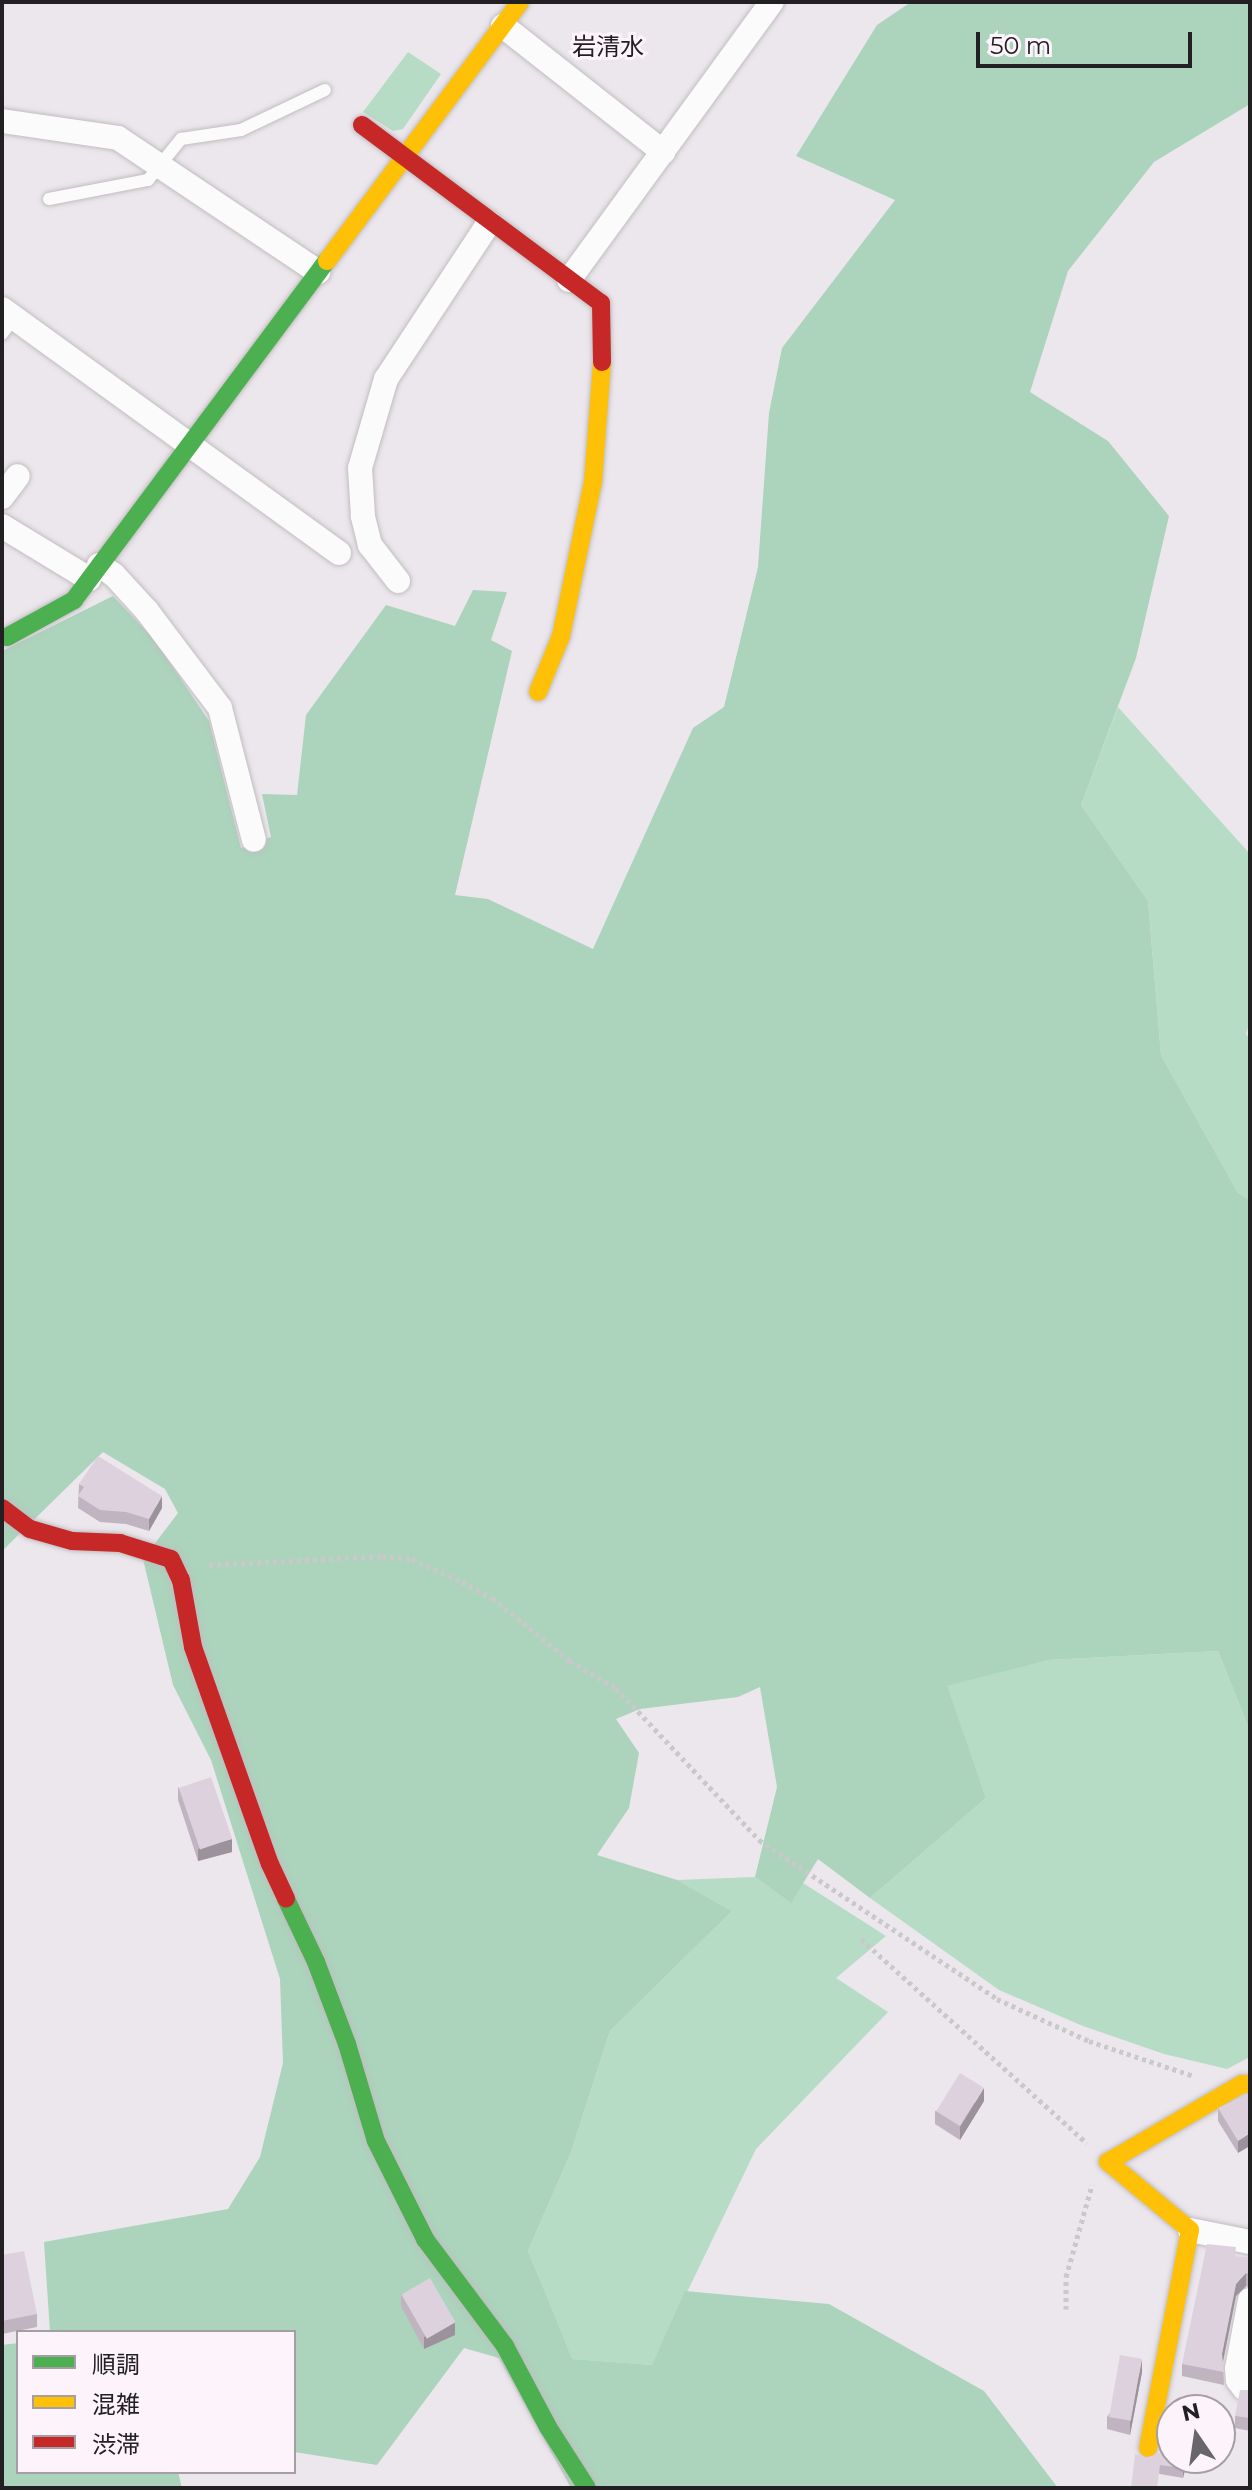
<!DOCTYPE html>
<html>
<head>
<meta charset="utf-8">
<style>
  body { margin:0 }
  #map { position:relative; width:1252px; height:2490px; overflow:hidden; background:#ece7ec; font-family:Montserrat,"Noto Sans JP",sans-serif }
  div>[style] { position:absolute }
  .green>* { inset:0; background:#b6dcc6 }
  .forest>* { inset:0; background:#acd3bc }
  .path>* { height:5px; margin-top:-2.5px; transform-origin:0; background:repeating-linear-gradient(90deg,#cac8ca 0 4px,transparent 0 8px) }
  .roads { filter:drop-shadow(0 0 2px #c0bdc0) drop-shadow(0 0 2px #c0bdc0) }
  .lane>* { height:12px; margin:-6px; padding:0 6px; transform-origin:6px; border-radius:6px; background:#fcfbfc }
  .street>* { height:24px; margin:-12px; padding:0 12px; transform-origin:12px; border-radius:12px; background:#fcfbfc }
  .fast>* { height:18px; margin:-9px; padding:0 9px; transform-origin:9px; border-radius:9px; background:#4caf50 }
  .slow>* { height:18px; margin:-9px; padding:0 9px; transform-origin:9px; border-radius:9px; background:#ffc107 }
  .jam>* { height:18px; margin:-9px; padding:0 9px; transform-origin:9px; border-radius:9px; background:#c62828 }
  .wall>* { inset:0; background:#bfb4bf }
  .shaded-wall>* { inset:0; background:#9b929b }
  .building>* { inset:0; background:#ded1de; transform-origin:0 0 }
  span { translate:-50% -50%; white-space:nowrap; text-align:center; line-height:1.15; -webkit-text-stroke:6px #fcf3fb; paint-order:stroke }
  .neighbourhood-label { font-size:24px; color:#232023 }
  .frame { position:absolute; inset:0; border:4px solid #232023; pointer-events:none }
  .legend { position:absolute; left:16px; top:2330px; width:280px; height:144px; box-sizing:border-box; background:#fcf3fb; border:2px solid #a59fa5; margin:0; padding:10px 14px; list-style:none; font-size:24px; color:#232023 }
  .legend li { display:flex; align-items:center; gap:16px; height:40px }
  .legend b { width:40px; border:2px solid #a59fa5 }
  .north { position:absolute; left:1156px; top:2394px; width:80px; height:80px; box-sizing:border-box; background:#fcf3fb; border:2px solid #a59fa5; border-radius:50%; rotate:347deg; font-size:22px; font-weight:700; line-height:32px; text-align:center; color:#232023 }
  .north::after { content:''; display:block; margin:auto; width:28px; height:36px; background:#696669; clip-path:polygon(50% 0,100% 100%,50% 72%,0 100%) }
  .scale { position:absolute; left:976px; top:32px; width:216px; height:36px; box-sizing:border-box; border:4px solid #232023; border-top:0; padding-left:10px; font-size:24px; line-height:28px; white-space:nowrap; color:#232023; -webkit-text-stroke:6px #fcf3fb; paint-order:stroke }
</style>
</head>
<body>
<div id="map">
  <div class="green">
    <i style="clip-path:polygon(408px 52px,441px 74px,403px 129px,393px 131px,363px 112px)"></i>
    <i style="clip-path:polygon(1118px 707px,1250px 854px,1250px 1021px,1246px 1034px,1250px 1039px,1250px 1200px,1238px 1193px,1161px 1055px,1148px 901px,1081px 805px)"></i>
    <i style="clip-path:polygon(1218px 1651px,1250px 1731px,1250px 2057px,1227px 2069px,1164px 2054px,1083px 2026px,999px 1990px,870px 1898px,986px 1798px,946px 1686px,1049px 1660px)"></i>
    <i style="clip-path:polygon(755px 1877px,790px 1902px,803px 1883px,886px 1936px,836px 1978px,888px 2012px,756px 2149px,652px 2365px,571px 2359px,528px 2251px,571px 2152px,610px 2031px,732px 1911px,677px 1880px)"></i>
  </div>
  <div class="forest">
    <i style="clip-path:polygon(911px 2px,1250px 2px,1250px 104px,1154px 162px,1068px 271px,1030px 392px,1108px 441px,1169px 516px,1136px 658px,1081px 805px,1148px 901px,1161px 1055px,1238px 1193px,1250px 1200px,1250px 1731px,1218px 1651px,1049px 1660px,947px 1686px,986px 1798px,870px 1898px,818px 1859px,791px 1903px,755px 1877px,777px 1787px,760px 1687px,738px 1697px,640px 1709px,616px 1719px,639px 1753px,629px 1808px,597px 1855px,677px 1880px,732px 1911px,610px 2031px,571px 2152px,528px 2251px,572px 2359px,652px 2365px,685px 2291px,829px 2304px,984px 2391px,1058px 2488px,571px 2488px,499px 2358px,464px 2348px,377px 2465px,294px 2452px,294px 2332px,50px 2332px,44px 2242px,228px 2209px,260px 2157px,283px 2063px,280px 1979px,211px 1760px,173px 1685px,143px 1559px,178px 1513px,165px 1489px,103px 1452px,2px 1551px,2px 651px,113px 596px,154px 639px,209px 721px,241px 848px,271px 837px,262px 794px,297px 795px,306px 715px,386px 605px,455px 626px,473px 590px,507px 592px,491px 640px,512px 651px,455px 895px,488px 899px,593px 949px,693px 728px,724px 707px,758px 567px,769px 413px,782px 348px,895px 200px,796px 156px,877px 25px)"></i>
    <i style="clip-path:polygon(18px 2343px,18px 2472px,178px 2472px,182px 2488px,2px 2488px,2px 2345px)"></i>
  </div>
  <div class="path">
    <i style="left:209px;top:1565px;width:173px;rotate:-3deg"></i>
    <i style="left:382px;top:1556px;width:30px;rotate:6deg"></i>
    <i style="left:412px;top:1559px;width:55px;rotate:24.7deg"></i>
    <i style="left:462px;top:1582px;width:34px;rotate:28deg"></i>
    <i style="left:492px;top:1598px;width:100px;rotate:38.9deg"></i>
    <i style="left:570px;top:1661px;width:53px;rotate:30.4deg"></i>
    <i style="left:616px;top:1688px;width:209px;rotate:46.7deg"></i>
    <i style="left:759px;top:1840px;width:286px;rotate:33.7deg"></i>
    <i style="left:997px;top:1999px;width:101px;rotate:24.5deg"></i>
    <i style="left:1089px;top:2041px;width:111px;rotate:18.4deg"></i>
    <i style="left:861px;top:1939px;width:304px;rotate:42.1deg"></i>
    <i style="left:1066px;top:2309px;width:32px;rotate:-90deg"></i>
    <i style="left:1066px;top:2277px;width:96px;rotate:-74.2deg"></i>
  </div>
  <div class="roads">
    <div class="lane">
      <i style="left:49px;top:199px;width:101px;rotate:-10.9deg"></i>
      <i style="left:148px;top:180px;width:53px;rotate:-51.2deg"></i>
      <i style="left:181px;top:139px;width:61px;rotate:-8.5deg"></i>
      <i style="left:241px;top:130px;width:93px;rotate:-25.5deg"></i>
      <i style="left:2px;top:334px;width:20px;rotate:-53deg"></i>
    </div>
    <div class="street">
      <i style="left:503px;top:26px;width:204px;rotate:38.2deg"></i>
      <i style="left:2px;top:121px;width:117px;rotate:8.3deg"></i>
      <i style="left:118px;top:138px;width:241px;rotate:33.8deg"></i>
      <i style="left:569px;top:280px;width:344px;rotate:-53.9deg"></i>
      <i style="left:2px;top:309px;width:416px;rotate:35.9deg"></i>
      <i style="left:2px;top:497px;width:26px;rotate:-53deg"></i>
      <i style="left:2px;top:526px;width:102px;rotate:31.3deg"></i>
      <i style="left:99px;top:565px;width:18px;rotate:34deg"></i>
      <i style="left:114px;top:575px;width:49px;rotate:47.5deg"></i>
      <i style="left:147px;top:611px;width:121px;rotate:53deg"></i>
      <i style="left:220px;top:708px;width:136px;rotate:75.6deg"></i>
      <i style="left:398px;top:581px;width:46px;rotate:-127.9deg"></i>
      <i style="left:370px;top:545px;width:30px;rotate:-104deg"></i>
      <i style="left:363px;top:516px;width:48px;rotate:-93.6deg"></i>
      <i style="left:360px;top:468px;width:93px;rotate:-73.7deg"></i>
      <i style="left:386px;top:379px;width:187px;rotate:-56.6deg"></i>
      <i style="left:1190px;top:2230px;width:61px;rotate:11.3deg"></i>
      <i style="left:1250px;top:2300px;width:70px;rotate:100.7deg"></i>
      <i style="left:1237px;top:2369px;width:11px;rotate:85deg"></i>
      <i style="left:1238px;top:2380px;width:10px;rotate:53deg"></i>
      <i style="left:1244px;top:2388px;width:6px;rotate:9deg"></i>
    </div>
    <div class="fast">
      <i style="left:7px;top:637px;width:77px;rotate:-28.9deg"></i>
      <i style="left:74px;top:600px;width:423px;rotate:-53.3deg"></i>
      <i style="left:286px;top:1899px;width:70px;rotate:64.5deg"></i>
      <i style="left:316px;top:1962px;width:88px;rotate:69.3deg"></i>
      <i style="left:347px;top:2044px;width:101px;rotate:73.4deg"></i>
      <i style="left:376px;top:2141px;width:110px;rotate:63.4deg"></i>
      <i style="left:425px;top:2239px;width:134px;rotate:53.2deg"></i>
      <i style="left:505px;top:2346px;width:92px;rotate:62deg"></i>
      <i style="left:548px;top:2427px;width:72px;rotate:57.4deg"></i>
    </div>
    <div class="slow">
      <i style="left:327px;top:261px;width:323px;rotate:-53.3deg"></i>
      <i style="left:538px;top:692px;width:61px;rotate:-67.7deg"></i>
      <i style="left:561px;top:636px;width:157px;rotate:-78.3deg"></i>
      <i style="left:593px;top:482px;width:120px;rotate:-85.7deg"></i>
      <i style="left:1148px;top:2448px;width:222px;rotate:-79.1deg"></i>
      <i style="left:1190px;top:2230px;width:107px;rotate:-140.3deg"></i>
      <i style="left:1108px;top:2162px;width:155px;rotate:-30.2deg"></i>
      <i style="left:1242px;top:2084px;width:8px"></i>
    </div>
    <div class="jam">
      <i style="left:362px;top:125px;width:298px;rotate:36.7deg"></i>
      <i style="left:601px;top:303px;width:59px;rotate:89deg"></i>
      <i style="left:2px;top:1508px;width:35px;rotate:37deg"></i>
      <i style="left:30px;top:1529px;width:44px;rotate:15.9deg"></i>
      <i style="left:72px;top:1541px;width:48px;rotate:2.4deg"></i>
      <i style="left:120px;top:1543px;width:53px;rotate:17.4deg"></i>
      <i style="left:171px;top:1559px;width:23px;rotate:65deg"></i>
      <i style="left:181px;top:1580px;width:68px;rotate:79.8deg"></i>
      <i style="left:193px;top:1647px;width:230px;rotate:70.5deg"></i>
      <i style="left:270px;top:1864px;width:38px;rotate:65deg"></i>
    </div>
  </div>
  <div class="wall">
    <i style="clip-path:polygon(79px 1484px,162px 1508px,149px 1531px,126px 1524px,100px 1522px,78px 1508px)"></i>
    <i style="clip-path:polygon(178px 1787px,232px 1852px,198px 1861px,178px 1800px)"></i>
    <i style="clip-path:polygon(1250px 2093px,1238px 2153px,1218px 2121px,1218px 2108px)"></i>
    <i style="clip-path:polygon(984px 2101px,960px 2140px,935px 2124px,935px 2111px)"></i>
    <i style="clip-path:polygon(2px 2255px,37px 2314px,37px 2327px,2px 2334px)"></i>
    <i style="clip-path:polygon(1236px 2257px,1250px 2258px,1250px 2286px,1246px 2286px,1236px 2296px,1223px 2362px,1224px 2385px,1182px 2376px,1182px 2364px)"></i>
    <i style="clip-path:polygon(401px 2293px,455px 2335px,424px 2349px,401px 2306px)"></i>
    <i style="clip-path:polygon(1142px 2372px,1130px 2435px,1107px 2429px,1107px 2417px)"></i>
    <i style="clip-path:polygon(1250px 2390px,1250px 2431px,1235px 2428px,1235px 2416px)"></i>
    <i style="clip-path:polygon(1145px 2458px,1188px 2458px,1183px 2478px,1160px 2474px)"></i>
  </div>
  <div class="shaded-wall">
    <i style="clip-path:polygon(162px 1496px,162px 1508px,149px 1531px,149px 1519px)"></i>
    <i style="clip-path:polygon(232px 1839px,232px 1852px,198px 1861px,198px 1849px)"></i>
    <i style="clip-path:polygon(984px 2088px,984px 2101px,960px 2140px,960px 2127px)"></i>
    <i style="clip-path:polygon(1250px 2133px,1250px 2146px,1238px 2153px,1238px 2141px)"></i>
    <i style="clip-path:polygon(1246px 2273px,1246px 2286px,1236px 2296px,1222px 2366px,1222px 2354px,1236px 2284px)"></i>
    <i style="clip-path:polygon(455px 2322px,455px 2335px,424px 2349px,424px 2337px)"></i>
    <i style="clip-path:polygon(1142px 2359px,1142px 2372px,1130px 2435px,1130px 2422px)"></i>
    <i style="clip-path:polygon(1186px 2458px,1188px 2458px,1183px 2478px,1183px 2468px)"></i>
  </div>
  <div class="building">
    <i style="clip-path:polygon(98px 1456px,162px 1496px,149px 1519px,126px 1512px,100px 1510px,78px 1496px,84px 1487px,79px 1484px)"></i>
    <i style="left:211px;top:1777px;width:65px;height:34px;rotate:71deg"></i>
    <i style="left:960px;top:2073px;width:28px;height:45px;rotate:32deg"></i>
    <i style="clip-path:polygon(1250px 2093px,1250px 2133px,1238px 2141px,1218px 2108px)"></i>
    <i style="clip-path:polygon(1207px 2244px,1236px 2247px,1235px 2256px,1250px 2258px,1250px 2274px,1246px 2273px,1236px 2284px,1222px 2354px,1224px 2372px,1182px 2364px)"></i>
    <i style="clip-path:polygon(24px 2251px,37px 2314px,2px 2321px,2px 2255px)"></i>
    <i style="left:430px;top:2278px;width:51px;height:33px;rotate:60deg"></i>
    <i style="left:1120px;top:2355px;width:22px;height:63px;rotate:10deg"></i>
    <i style="clip-path:polygon(1240px 2390px,1250px 2390px,1250px 2418px,1235px 2416px)"></i>
    <i style="clip-path:polygon(1172px 2418px,1172px 2458px,1186px 2458px,1183px 2468px,1160px 2465px,1157px 2488px,1131px 2488px,1135px 2454px,1145px 2458px,1163px 2452px)"></i>
  </div>
  <div class="neighbourhood-label">
    <span style="left:608px;top:47px">岩清水</span>
  </div>
  <div class="frame"></div>
  <ul class="legend">
  <li><b style="height:10px;background:#4caf50"></b>順調</li>
  <li><b style="height:10px;background:#ffc107"></b>混雑</li>
  <li><b style="height:10px;background:#c62828"></b>渋滞</li>
  </ul>
  <div class="north">N</div>
  <div class="scale">50 m</div>
</div>
</body>
</html>
